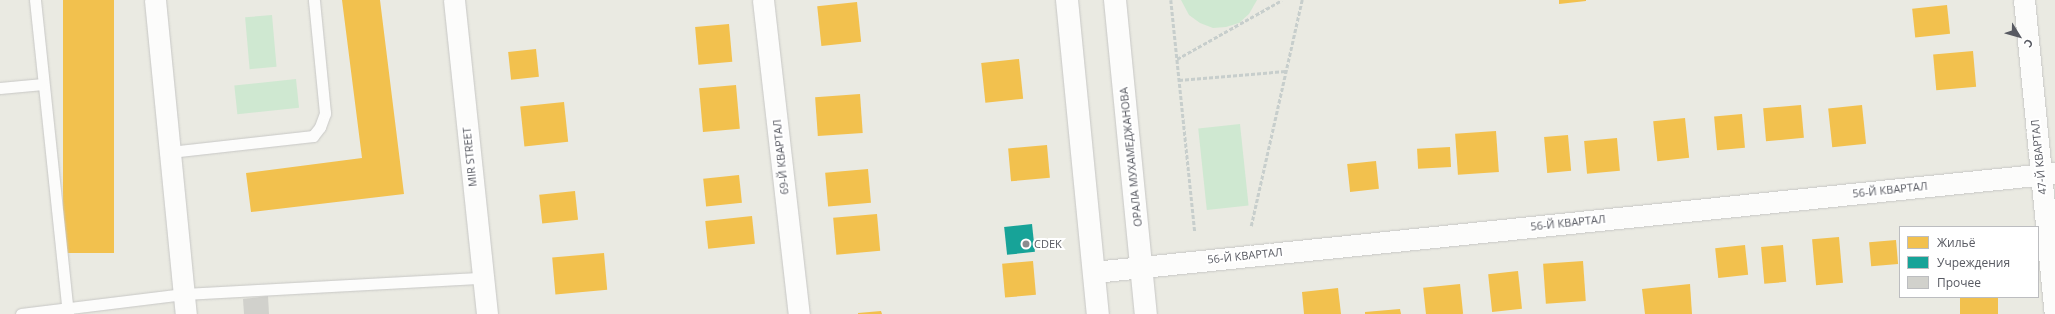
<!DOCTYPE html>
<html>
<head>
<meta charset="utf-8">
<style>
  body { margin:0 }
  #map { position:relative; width:2055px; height:314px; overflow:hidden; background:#eaeae2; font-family:"Open Sans",sans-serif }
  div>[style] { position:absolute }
  .green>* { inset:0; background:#cfe8d1; transform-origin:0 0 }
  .homes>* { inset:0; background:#f2c14e; transform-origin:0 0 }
  .public>* { inset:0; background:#17a398; transform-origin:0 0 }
  .building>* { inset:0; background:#d1d1cc }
  .path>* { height:2.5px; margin-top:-1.25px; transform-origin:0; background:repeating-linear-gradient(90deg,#c7cecc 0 4px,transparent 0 6px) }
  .roads { filter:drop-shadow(0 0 1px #c7c7c5) drop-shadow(0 0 1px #c7c7c5) }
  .lane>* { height:11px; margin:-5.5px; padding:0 5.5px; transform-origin:5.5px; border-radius:5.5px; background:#fcfcfb }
  .street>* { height:21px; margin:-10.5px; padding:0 10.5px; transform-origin:10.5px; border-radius:10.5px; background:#fcfcfb }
  .secondary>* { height:22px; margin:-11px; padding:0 11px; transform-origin:11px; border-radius:11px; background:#fcfcfb }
  .dots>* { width:11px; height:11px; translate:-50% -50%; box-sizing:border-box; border:2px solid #fff; border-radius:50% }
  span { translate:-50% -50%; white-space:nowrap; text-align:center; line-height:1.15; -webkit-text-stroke:4px #fff; paint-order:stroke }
  .street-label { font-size:11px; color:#585a62 }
  .poi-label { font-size:11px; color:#585a62 }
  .left { translate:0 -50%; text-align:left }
  .legend { position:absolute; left:1899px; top:226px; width:140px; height:72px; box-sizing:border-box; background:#fff; border:1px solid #bcbdc0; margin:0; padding:5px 7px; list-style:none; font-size:12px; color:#585a62 }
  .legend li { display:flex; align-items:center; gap:8px; height:20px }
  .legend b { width:20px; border:1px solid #bcbdc0 }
  .north { position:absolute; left:1999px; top:16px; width:40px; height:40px; -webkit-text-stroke:3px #fff; paint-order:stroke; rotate:127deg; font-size:11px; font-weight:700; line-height:16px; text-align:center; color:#585a62 }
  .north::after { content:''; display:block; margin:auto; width:14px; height:18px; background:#585a62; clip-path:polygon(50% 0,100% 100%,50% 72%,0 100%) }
</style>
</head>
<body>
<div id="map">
  <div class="green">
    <i style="clip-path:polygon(1181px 0,1257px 0,1249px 14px,1239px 23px,1226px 27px,1213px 28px,1200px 23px,1189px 15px)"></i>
    <i style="left:272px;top:15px;width:52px;height:27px;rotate:85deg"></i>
    <i style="left:296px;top:79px;width:29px;height:62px;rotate:84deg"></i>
    <i style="left:1240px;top:124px;width:82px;height:42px;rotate:84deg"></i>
  </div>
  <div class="homes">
    <i style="left:63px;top:0;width:51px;height:253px"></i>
    <i style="clip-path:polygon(342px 0,380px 0,404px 194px,251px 212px,246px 173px,362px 158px)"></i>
    <i style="clip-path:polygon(1559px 0,1586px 0,1586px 1px,1559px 4px)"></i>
    <i style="left:857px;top:2px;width:40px;height:40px;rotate:84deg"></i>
    <i style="left:1947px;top:5px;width:29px;height:35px;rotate:84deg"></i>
    <i style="left:729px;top:24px;width:38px;height:34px;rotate:85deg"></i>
    <i style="left:536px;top:49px;width:28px;height:28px;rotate:84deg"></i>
    <i style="left:1973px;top:51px;width:36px;height:40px;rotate:85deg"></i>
    <i style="left:1019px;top:59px;width:40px;height:38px;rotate:84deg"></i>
    <i style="left:736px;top:85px;width:44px;height:37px;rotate:85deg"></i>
    <i style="left:860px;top:94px;width:39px;height:45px;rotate:86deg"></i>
    <i style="left:564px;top:102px;width:40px;height:44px;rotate:84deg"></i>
    <i style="left:1801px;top:105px;width:33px;height:38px;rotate:85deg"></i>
    <i style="left:1862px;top:105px;width:39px;height:34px;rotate:84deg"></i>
    <i style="left:1742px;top:114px;width:34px;height:28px;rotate:85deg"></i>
    <i style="left:1685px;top:118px;width:40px;height:32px;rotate:84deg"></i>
    <i style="left:1496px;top:131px;width:41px;height:41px;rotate:86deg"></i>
    <i style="left:1568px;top:135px;width:36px;height:24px;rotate:85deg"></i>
    <i style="left:1617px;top:138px;width:33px;height:33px;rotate:85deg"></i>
    <i style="left:1047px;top:145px;width:33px;height:39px;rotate:85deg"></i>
    <i style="left:1450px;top:147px;width:20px;height:33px;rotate:87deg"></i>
    <i style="left:1376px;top:161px;width:28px;height:29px;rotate:84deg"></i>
    <i style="left:868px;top:169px;width:34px;height:43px;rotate:85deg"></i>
    <i style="left:739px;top:175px;width:28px;height:36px;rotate:84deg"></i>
    <i style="left:575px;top:191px;width:29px;height:36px;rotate:84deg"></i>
    <i style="left:877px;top:214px;width:37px;height:44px;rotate:85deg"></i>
    <i style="left:752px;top:216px;width:28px;height:47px;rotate:84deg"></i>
    <i style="left:1839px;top:237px;width:46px;height:27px;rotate:85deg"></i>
    <i style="left:1896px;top:240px;width:24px;height:27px;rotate:85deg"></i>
    <i style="left:1745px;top:245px;width:30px;height:30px;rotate:84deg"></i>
    <i style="left:1783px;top:245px;width:37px;height:22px;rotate:85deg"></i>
    <i style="left:604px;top:253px;width:37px;height:52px;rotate:85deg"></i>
    <i style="left:1033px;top:261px;width:34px;height:31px;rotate:85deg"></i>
    <i style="left:1583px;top:261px;width:40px;height:40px;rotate:86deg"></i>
    <i style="left:1518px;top:271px;width:38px;height:30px;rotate:84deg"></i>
    <i style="left:1460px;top:284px;width:30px;height:37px;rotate:84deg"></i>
    <i style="clip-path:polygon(1690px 284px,1692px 314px,1645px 314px,1642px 289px)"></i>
    <i style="clip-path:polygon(1338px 288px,1341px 314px,1304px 314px,1302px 292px)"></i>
    <i style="left:1960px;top:297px;width:38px;height:17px"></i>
    <i style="clip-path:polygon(1400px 309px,1401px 314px,1365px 314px,1365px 312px)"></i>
    <i style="clip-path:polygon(881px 311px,882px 314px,858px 314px,858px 313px)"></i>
  </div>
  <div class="public">
    <i style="left:1032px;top:224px;width:28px;height:28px;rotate:84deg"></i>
  </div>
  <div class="building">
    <i style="clip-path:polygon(268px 296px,269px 314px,244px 314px,243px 299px)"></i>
  </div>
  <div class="path">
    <i style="left:1171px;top:0;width:233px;rotate:84.1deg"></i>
    <i style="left:1177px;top:59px;width:120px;rotate:-29.3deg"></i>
    <i style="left:1179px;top:80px;width:107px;rotate:-4.8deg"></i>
    <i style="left:1251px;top:226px;width:232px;rotate:-77.3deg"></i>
  </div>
  <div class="roads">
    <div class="lane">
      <i style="left:35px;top:0;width:316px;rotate:84deg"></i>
      <i style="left:0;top:88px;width:43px;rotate:-5.3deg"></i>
      <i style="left:170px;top:152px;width:144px;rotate:-6.4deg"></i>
      <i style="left:313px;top:136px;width:11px;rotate:-52deg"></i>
      <i style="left:320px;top:127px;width:15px;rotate:-70deg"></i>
      <i style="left:325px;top:113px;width:114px;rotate:-95.6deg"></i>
      <i style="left:21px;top:314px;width:164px;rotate:-7deg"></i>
      <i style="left:184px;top:294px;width:299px;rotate:-3.1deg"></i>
    </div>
    <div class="street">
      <i style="left:155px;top:0;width:316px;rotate:84.4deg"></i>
      <i style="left:454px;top:0;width:316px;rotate:84deg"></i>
      <i style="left:763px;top:0;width:316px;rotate:83.5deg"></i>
      <i style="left:2024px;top:0;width:316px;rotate:84.4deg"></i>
      <i style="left:1094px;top:272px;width:966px;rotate:-5.88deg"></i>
    </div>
    <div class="secondary">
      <i style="left:1067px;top:0;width:316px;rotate:84.4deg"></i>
      <i style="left:1115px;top:0;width:316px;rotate:84.4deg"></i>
    </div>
  </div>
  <div class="dots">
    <i style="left:1026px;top:244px;background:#8b8c8f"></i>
  </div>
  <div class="street-label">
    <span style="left:470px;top:157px;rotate:-96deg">MIR STREET</span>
    <span style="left:781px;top:157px;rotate:-96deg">69-Й КВАРТАЛ</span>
    <span style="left:1131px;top:157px;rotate:-96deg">ОРАЛА МУХАМЕДЖАНОВА</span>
    <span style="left:2039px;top:157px;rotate:-96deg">47-Й КВАРТАЛ</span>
    <span style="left:1890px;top:190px;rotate:-6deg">56-Й КВАРТАЛ</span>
    <span style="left:1568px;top:223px;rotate:-6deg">56-Й КВАРТАЛ</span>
    <span style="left:1245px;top:256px;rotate:-6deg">56-Й КВАРТАЛ</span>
  </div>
  <div class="poi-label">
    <span class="left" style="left:1034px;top:244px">CDEK</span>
  </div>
  <ul class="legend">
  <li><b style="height:11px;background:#f2c14e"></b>Жильё</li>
  <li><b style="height:11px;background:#17a398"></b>Учреждения</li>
  <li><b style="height:11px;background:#d1d1cc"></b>Прочее</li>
  </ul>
  <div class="north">С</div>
</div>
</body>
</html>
